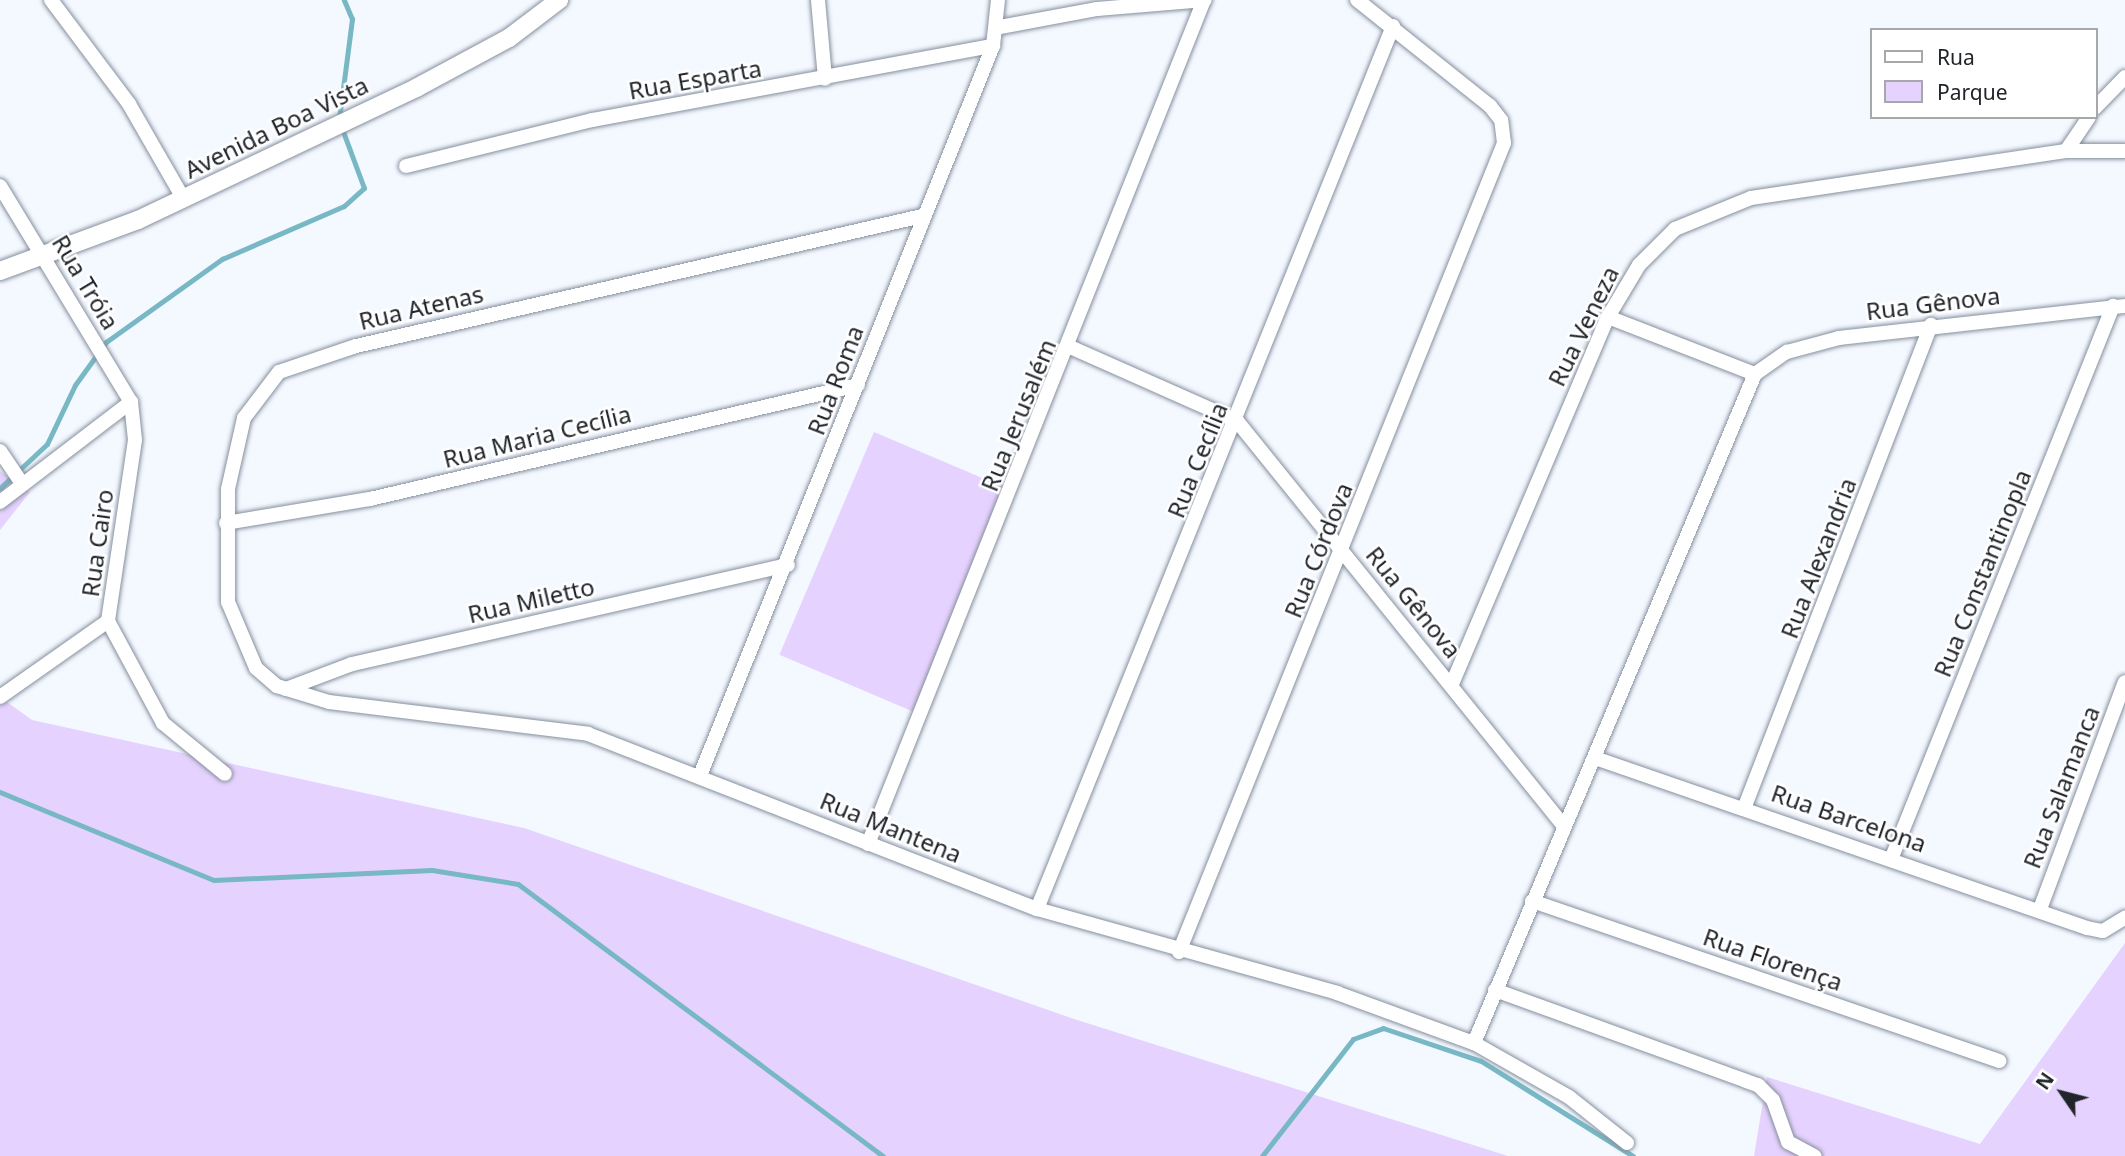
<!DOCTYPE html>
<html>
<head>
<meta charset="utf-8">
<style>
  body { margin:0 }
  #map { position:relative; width:2125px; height:1156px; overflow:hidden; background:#f4f8ff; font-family:"Noto Sans",sans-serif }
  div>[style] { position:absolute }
  .green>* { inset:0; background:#e6d2ff; transform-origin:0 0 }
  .stream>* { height:5px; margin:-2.5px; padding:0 2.5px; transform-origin:2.5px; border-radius:2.5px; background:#78b8c5 }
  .roads { filter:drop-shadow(0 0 2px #858f9d) drop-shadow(0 0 2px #858f9d) }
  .minor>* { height:14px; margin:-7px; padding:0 7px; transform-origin:7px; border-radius:7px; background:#fff }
  .tertiary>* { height:18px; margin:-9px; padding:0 9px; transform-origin:9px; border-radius:9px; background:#fff }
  span { translate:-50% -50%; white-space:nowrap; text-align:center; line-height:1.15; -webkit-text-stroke:5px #fff; paint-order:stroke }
  .street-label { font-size:24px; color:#21252a }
  .legend { position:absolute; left:1870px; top:28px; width:228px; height:91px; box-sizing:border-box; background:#fff; border:2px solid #a6a8aa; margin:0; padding:9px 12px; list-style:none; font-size:21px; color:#21252a }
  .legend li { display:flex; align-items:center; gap:14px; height:35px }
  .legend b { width:35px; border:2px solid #a6a8aa }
  .north { position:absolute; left:2027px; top:1058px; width:70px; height:70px; -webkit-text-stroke:5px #fff; paint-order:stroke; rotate:305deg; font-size:19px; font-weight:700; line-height:28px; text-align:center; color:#21252a }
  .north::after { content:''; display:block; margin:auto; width:24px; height:32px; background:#21252a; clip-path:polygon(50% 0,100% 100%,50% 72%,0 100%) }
</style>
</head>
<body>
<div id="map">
  <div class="green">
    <i style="left:874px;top:432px;width:145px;height:242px;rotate:23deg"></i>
    <i style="clip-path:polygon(0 471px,30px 492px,0 530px)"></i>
    <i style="clip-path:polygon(0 697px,32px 720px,524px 828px,1074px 1019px,1508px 1156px,0 1156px)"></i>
    <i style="clip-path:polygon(2125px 943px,2125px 1156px,1754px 1156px,1767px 1077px,1980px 1144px)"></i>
  </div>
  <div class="stream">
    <i style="left:339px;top:119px;width:101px;rotate:-82.6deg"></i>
    <i style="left:352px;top:19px;width:21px;rotate:-113deg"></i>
    <i style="left:0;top:488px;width:64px;rotate:-43.1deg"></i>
    <i style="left:47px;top:444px;width:65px;rotate:-64.6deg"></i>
    <i style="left:75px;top:385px;width:53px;rotate:-54.2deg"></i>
    <i style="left:106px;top:342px;width:143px;rotate:-35.6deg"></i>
    <i style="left:222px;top:259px;width:133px;rotate:-23.5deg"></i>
    <i style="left:344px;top:206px;width:27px;rotate:-42deg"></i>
    <i style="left:364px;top:188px;width:63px;rotate:-110.4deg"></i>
    <i style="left:0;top:792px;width:231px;rotate:22.4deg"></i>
    <i style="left:214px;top:880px;width:218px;rotate:-2.6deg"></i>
    <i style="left:432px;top:870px;width:87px;rotate:9.2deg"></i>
    <i style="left:518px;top:884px;width:455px;rotate:36.7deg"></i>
    <i style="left:1262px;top:1156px;width:148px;rotate:-52.1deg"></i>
    <i style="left:1353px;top:1039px;width:32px;rotate:-20deg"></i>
    <i style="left:1383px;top:1028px;width:103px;rotate:18.6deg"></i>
    <i style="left:1481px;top:1061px;width:179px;rotate:32deg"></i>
  </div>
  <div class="roads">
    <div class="minor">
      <i style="left:51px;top:0;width:130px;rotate:53.1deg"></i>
      <i style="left:129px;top:104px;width:108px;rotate:60.1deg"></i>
      <i style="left:818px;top:0;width:79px;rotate:84.9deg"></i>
      <i style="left:1000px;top:27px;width:99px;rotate:-10.5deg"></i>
      <i style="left:1097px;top:9px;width:108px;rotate:-4.8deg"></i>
      <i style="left:2095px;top:108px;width:43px;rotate:-45.9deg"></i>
      <i style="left:2066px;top:151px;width:41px;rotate:-55.9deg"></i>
      <i style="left:406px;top:166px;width:192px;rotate:-13.9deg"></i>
      <i style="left:592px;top:120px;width:408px;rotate:-10.5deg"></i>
      <i style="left:0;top:186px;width:253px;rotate:58.8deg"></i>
      <i style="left:131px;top:402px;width:38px;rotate:84deg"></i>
      <i style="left:135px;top:440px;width:183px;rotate:98.5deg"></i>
      <i style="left:108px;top:621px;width:116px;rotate:61.7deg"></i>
      <i style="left:163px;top:723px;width:80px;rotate:39.4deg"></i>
      <i style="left:922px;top:216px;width:581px;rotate:167.06deg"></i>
      <i style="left:356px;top:346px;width:81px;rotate:161.3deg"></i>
      <i style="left:279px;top:372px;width:58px;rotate:127.3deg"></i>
      <i style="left:244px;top:418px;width:73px;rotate:102.7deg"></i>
      <i style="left:228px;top:489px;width:113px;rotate:90deg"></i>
      <i style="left:228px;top:602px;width:72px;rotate:67deg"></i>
      <i style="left:256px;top:668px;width:28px;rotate:41deg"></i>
      <i style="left:277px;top:686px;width:54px;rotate:17.1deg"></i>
      <i style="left:329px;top:702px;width:261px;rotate:7deg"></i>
      <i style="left:588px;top:734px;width:482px;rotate:21.3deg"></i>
      <i style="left:1037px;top:909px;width:312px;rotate:15.6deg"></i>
      <i style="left:1337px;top:993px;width:146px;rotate:20.1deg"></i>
      <i style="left:1474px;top:1043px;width:109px;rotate:29.6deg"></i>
      <i style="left:1569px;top:1097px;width:74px;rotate:38.4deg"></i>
      <i style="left:1608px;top:317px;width:158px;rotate:21.2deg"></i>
      <i style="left:1070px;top:347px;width:183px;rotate:23.9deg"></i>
      <i style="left:1237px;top:421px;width:519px;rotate:51.1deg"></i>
      <i style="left:0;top:451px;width:40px;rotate:56deg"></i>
      <i style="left:0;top:502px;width:165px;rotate:-37.4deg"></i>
      <i style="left:226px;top:523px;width:146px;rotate:-9.5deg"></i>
      <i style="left:370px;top:499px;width:501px;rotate:-13.15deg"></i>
      <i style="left:1452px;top:684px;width:399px;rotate:-67deg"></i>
      <i style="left:1608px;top:317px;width:61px;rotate:-59.2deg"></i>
      <i style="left:1639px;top:265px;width:51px;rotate:-45deg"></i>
      <i style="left:1675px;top:229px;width:82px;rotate:-22.2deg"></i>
      <i style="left:1751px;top:198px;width:318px;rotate:-8.5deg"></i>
      <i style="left:2066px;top:151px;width:59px"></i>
      <i style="left:286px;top:689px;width:71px;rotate:-20.7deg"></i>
      <i style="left:352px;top:664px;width:447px;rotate:-12.8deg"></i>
      <i style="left:0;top:697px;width:132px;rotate:-35.1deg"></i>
      <i style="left:1595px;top:758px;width:521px;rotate:19.06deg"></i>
      <i style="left:2087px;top:928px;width:16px;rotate:11deg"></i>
      <i style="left:2103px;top:931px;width:26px;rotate:-31deg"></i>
      <i style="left:701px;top:773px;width:783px;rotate:-68.12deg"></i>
      <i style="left:993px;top:46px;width:46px;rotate:-83.8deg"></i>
      <i style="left:1745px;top:806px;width:516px;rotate:-68.86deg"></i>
      <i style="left:868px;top:844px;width:908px;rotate:-68.29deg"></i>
      <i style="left:1892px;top:857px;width:594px;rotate:-68.14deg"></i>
      <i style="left:1532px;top:901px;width:494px;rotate:18.9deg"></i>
      <i style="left:1037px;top:909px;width:952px;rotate:-68.04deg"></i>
      <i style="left:2040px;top:909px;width:242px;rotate:-69.5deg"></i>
      <i style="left:1179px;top:952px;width:872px;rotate:-68.11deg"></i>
      <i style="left:1504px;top:143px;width:23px;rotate:-97deg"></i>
      <i style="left:1501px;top:120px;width:18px;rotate:-128deg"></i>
      <i style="left:1490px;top:106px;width:170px;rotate:-141.4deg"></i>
      <i style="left:1495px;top:990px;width:280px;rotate:19.9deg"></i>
      <i style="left:1758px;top:1085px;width:21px;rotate:45deg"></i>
      <i style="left:1773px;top:1100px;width:45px;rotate:70.3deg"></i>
      <i style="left:1788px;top:1142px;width:30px;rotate:28deg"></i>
      <i style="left:1474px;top:1043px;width:726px;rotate:-67.22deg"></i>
      <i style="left:1755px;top:374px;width:39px;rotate:-35deg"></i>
      <i style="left:1787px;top:352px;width:54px;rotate:-15.1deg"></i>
      <i style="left:1839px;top:338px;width:288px;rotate:-6.4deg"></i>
    </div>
    <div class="tertiary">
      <i style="left:0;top:271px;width:147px;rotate:-20.3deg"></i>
      <i style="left:138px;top:220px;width:308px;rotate:-25.4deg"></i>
      <i style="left:416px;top:88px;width:106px;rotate:-28.3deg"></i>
      <i style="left:509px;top:38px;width:63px;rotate:-37.2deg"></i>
    </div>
  </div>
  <div class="street-label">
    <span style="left:695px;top:79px;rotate:-10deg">Rua Esparta</span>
    <span style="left:276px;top:127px;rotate:-26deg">Avenida Boa Vista</span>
    <span style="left:86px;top:282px;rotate:59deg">Rua Tróia</span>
    <span style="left:1933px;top:303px;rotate:-7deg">Rua Gênova</span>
    <span style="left:421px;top:307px;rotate:-13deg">Rua Atenas</span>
    <span style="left:1583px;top:326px;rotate:-64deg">Rua Veneza</span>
    <span style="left:835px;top:380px;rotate:-69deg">Rua Roma</span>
    <span style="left:1018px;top:415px;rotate:-68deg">Rua Jerusalém</span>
    <span style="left:537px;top:436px;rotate:-14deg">Rua Maria Cecília</span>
    <span style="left:1197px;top:460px;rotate:-68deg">Rua Cecília</span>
    <span style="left:97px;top:543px;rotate:-82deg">Rua Cairo</span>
    <span style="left:1318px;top:550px;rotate:-68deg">Rua Córdova</span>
    <span style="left:1818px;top:558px;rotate:-69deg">Rua Alexandria</span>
    <span style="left:1982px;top:573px;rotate:-68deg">Rua Constantinopla</span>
    <span style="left:531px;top:600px;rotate:-13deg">Rua Miletto</span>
    <span style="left:1414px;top:602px;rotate:51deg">Rua Gênova</span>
    <span style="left:2061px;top:787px;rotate:-69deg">Rua Salamanca</span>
    <span style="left:1849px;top:818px;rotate:19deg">Rua Barcelona</span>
    <span style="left:891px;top:827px;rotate:22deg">Rua Mantena</span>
    <span style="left:1773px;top:959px;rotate:19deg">Rua Florença</span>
  </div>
  <ul class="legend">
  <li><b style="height:9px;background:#fff"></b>Rua</li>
  <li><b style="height:19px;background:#e6d2ff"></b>Parque</li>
  </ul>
  <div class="north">N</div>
</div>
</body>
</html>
